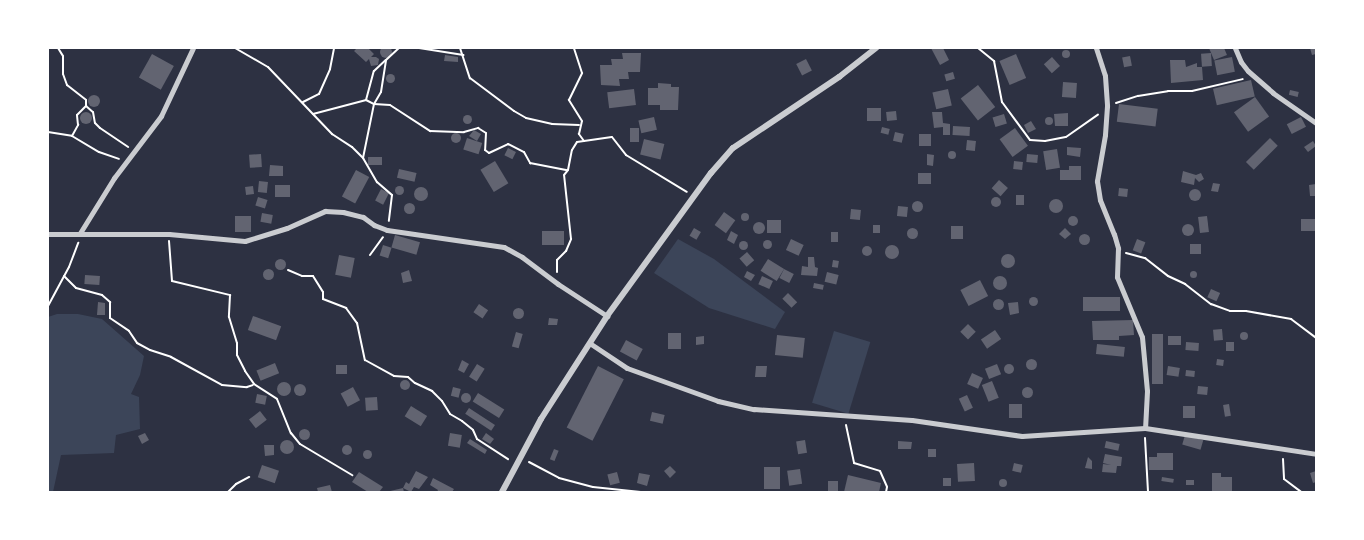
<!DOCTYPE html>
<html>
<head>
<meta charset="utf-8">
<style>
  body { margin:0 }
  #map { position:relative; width:1364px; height:540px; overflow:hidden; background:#2d3142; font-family:"Fira Sans",sans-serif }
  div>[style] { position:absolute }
  .green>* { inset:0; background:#3c4559; transform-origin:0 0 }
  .building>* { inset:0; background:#626471; transform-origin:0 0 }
  .round { border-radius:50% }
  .path>* { height:2px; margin:-1px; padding:0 1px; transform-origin:1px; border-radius:1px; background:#fff }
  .minor>* { height:5px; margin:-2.5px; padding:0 2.5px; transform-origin:2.5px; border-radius:2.5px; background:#caccd0 }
  .tertiary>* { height:6px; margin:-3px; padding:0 3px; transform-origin:3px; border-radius:3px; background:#caccd0 }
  span { translate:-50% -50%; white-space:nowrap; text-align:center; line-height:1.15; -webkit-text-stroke:5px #fff; paint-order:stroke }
  .frame { position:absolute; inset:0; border:49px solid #fff; pointer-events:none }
</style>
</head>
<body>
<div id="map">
  <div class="green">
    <i style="clip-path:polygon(678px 239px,714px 259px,785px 312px,775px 329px,709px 308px,654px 273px)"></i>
    <i style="clip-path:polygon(57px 314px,78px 314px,102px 319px,144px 356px,140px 375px,131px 394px,139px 397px,140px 429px,116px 435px,114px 453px,61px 455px,53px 492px,48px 492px,48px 317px)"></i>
    <i style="left:834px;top:331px;width:38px;height:75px;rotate:17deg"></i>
  </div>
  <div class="building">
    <i class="round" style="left:380px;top:46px;width:12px;height:12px"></i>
    <i style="clip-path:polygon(357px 48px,368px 48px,374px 54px,371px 57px,376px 57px,379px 59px,378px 65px,371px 66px,369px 59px,366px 62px,354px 51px)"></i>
    <i style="clip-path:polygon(931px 48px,943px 48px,949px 60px,940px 65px)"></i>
    <i style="clip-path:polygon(1209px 48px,1224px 48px,1227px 55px,1214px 60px)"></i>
    <i style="clip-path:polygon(1310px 48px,1316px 48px,1316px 54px,1312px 55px)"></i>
    <i class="round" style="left:1062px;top:50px;width:8px;height:8px"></i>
    <i style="clip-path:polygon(622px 53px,641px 53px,640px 72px,628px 72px,629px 79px,619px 79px,620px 86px,601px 85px,600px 65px,612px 65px,611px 59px,623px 59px)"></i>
    <i style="left:1211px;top:53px;width:13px;height:10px;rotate:86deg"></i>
    <i style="left:152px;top:54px;width:25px;height:27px;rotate:29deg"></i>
    <i style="left:1016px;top:54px;width:26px;height:18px;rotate:67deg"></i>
    <i style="clip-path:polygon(445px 55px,458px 57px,458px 62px,444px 61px)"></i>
    <i style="left:1130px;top:56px;width:10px;height:8px;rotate:79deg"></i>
    <i style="left:1052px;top:57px;width:12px;height:11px;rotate:48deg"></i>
    <i style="left:1232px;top:57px;width:15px;height:18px;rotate:79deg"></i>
    <i style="left:806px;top:59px;width:13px;height:11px;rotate:63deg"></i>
    <i style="clip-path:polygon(1170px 60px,1185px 60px,1186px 67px,1197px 63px,1197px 67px,1202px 67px,1203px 80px,1171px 83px)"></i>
    <i style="left:953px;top:72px;width:7px;height:9px;rotate:74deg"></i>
    <i class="round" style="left:385.5px;top:73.5px;width:9px;height:9px"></i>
    <i style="left:1251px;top:80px;width:17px;height:39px;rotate:77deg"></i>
    <i style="left:1063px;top:82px;width:14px;height:15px;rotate:4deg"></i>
    <i style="clip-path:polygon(658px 83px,671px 84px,671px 87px,679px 87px,678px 110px,660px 110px,660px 105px,648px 105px,648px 88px,658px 88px)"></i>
    <i style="left:978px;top:85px;width:28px;height:22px;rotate:52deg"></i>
    <i style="left:634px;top:89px;width:16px;height:27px;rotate:83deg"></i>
    <i style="left:948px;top:89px;width:17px;height:16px;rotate:77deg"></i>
    <i style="left:1290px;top:90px;width:9px;height:5px;rotate:13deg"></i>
    <i class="round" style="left:88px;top:95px;width:12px;height:12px"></i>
    <i style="left:1255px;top:97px;width:24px;height:26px;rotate:54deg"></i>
    <i style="left:1119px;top:104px;width:39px;height:18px;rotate:7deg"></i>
    <i style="left:867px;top:108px;width:14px;height:13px"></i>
    <i style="left:896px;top:111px;width:9px;height:10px;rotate:84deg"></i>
    <i class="round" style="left:80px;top:112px;width:12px;height:12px"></i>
    <i style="clip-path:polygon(932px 112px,942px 112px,943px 123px,950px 124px,950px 135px,943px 135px,943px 127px,934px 128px)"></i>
    <i style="clip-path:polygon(1068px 113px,1068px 126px,1055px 126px,1054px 114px)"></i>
    <i style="left:1004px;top:114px;width:10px;height:12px;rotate:73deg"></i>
    <i class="round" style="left:462.5px;top:114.5px;width:9px;height:9px"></i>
    <i class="round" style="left:1045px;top:117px;width:8px;height:8px"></i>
    <i style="left:654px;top:117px;width:13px;height:16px;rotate:77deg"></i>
    <i style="left:1301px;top:117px;width:11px;height:16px;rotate:63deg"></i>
    <i style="clip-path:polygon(1031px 121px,1036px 129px,1028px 133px,1024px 125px)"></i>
    <i style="left:953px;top:126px;width:17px;height:9px;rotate:3deg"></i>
    <i style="left:882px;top:127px;width:8px;height:6px;rotate:14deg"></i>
    <i style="left:630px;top:128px;width:9px;height:14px"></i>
    <i style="left:1015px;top:128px;width:22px;height:19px;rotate:54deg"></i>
    <i style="clip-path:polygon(474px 130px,481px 134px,477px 141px,469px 136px)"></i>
    <i style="left:895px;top:132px;width:9px;height:9px;rotate:13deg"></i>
    <i class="round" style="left:451px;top:133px;width:10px;height:10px"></i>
    <i style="left:931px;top:134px;width:12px;height:12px;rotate:90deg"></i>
    <i style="left:467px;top:138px;width:16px;height:12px;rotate:18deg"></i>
    <i style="left:1270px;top:138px;width:11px;height:34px;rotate:45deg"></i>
    <i style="left:644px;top:139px;width:21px;height:16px;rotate:14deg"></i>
    <i style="left:967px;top:140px;width:9px;height:10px;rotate:6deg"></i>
    <i style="clip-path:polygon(1313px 141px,1316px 146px,1308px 152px,1304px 147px)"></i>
    <i style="clip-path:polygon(1067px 147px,1081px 148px,1080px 157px,1067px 155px)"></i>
    <i style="left:508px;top:148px;width:9px;height:8px;rotate:27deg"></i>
    <i style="left:1057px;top:149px;width:19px;height:14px;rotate:81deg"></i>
    <i class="round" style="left:948px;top:151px;width:8px;height:8px"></i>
    <i style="left:261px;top:154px;width:13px;height:12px;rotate:86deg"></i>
    <i style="clip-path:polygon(927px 154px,934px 155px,933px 166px,927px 165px)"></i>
    <i style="left:1027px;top:154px;width:11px;height:8px;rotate:5deg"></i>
    <i style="left:368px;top:157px;width:14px;height:8px"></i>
    <i style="left:495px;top:161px;width:26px;height:17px;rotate:59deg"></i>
    <i style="left:1014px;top:161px;width:9px;height:8px;rotate:6deg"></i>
    <i style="clip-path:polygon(270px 165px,283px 166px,283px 176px,269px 176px)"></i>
    <i style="clip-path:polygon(1069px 166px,1081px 166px,1081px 180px,1060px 180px,1060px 170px,1069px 170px)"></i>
    <i style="left:399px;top:169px;width:18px;height:9px;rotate:13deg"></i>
    <i style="left:356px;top:170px;width:15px;height:30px;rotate:28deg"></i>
    <i style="clip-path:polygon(1183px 171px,1196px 175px,1201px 173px,1204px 179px,1199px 182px,1195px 178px,1194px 185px,1181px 182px)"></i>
    <i style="left:918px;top:173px;width:13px;height:11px"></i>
    <i style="left:999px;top:180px;width:12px;height:11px;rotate:42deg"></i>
    <i style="left:259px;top:181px;width:9px;height:11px;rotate:6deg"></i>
    <i style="clip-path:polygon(1213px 183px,1220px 184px,1218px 192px,1211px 191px)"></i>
    <i style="clip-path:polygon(1316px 184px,1316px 196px,1310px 196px,1309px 185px)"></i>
    <i style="left:275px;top:185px;width:15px;height:12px"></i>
    <i class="round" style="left:394.5px;top:185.5px;width:9px;height:9px"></i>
    <i style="left:253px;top:186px;width:8px;height:8px;rotate:83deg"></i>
    <i class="round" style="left:414px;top:187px;width:14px;height:14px"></i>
    <i style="left:1119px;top:188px;width:9px;height:8px;rotate:6deg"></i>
    <i class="round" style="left:1189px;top:189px;width:12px;height:12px"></i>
    <i style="left:381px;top:189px;width:9px;height:13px;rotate:27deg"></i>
    <i style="left:1016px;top:195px;width:8px;height:10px"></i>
    <i class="round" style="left:991px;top:197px;width:10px;height:10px"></i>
    <i style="left:258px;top:197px;width:10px;height:9px;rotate:17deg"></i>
    <i class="round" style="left:1049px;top:199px;width:14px;height:14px"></i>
    <i class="round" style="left:911.5px;top:200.5px;width:11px;height:11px"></i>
    <i class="round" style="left:403.5px;top:202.5px;width:11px;height:11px"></i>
    <i style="left:898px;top:206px;width:10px;height:10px;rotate:6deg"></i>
    <i style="left:851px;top:209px;width:10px;height:10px;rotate:6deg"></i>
    <i style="left:724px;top:212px;width:14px;height:16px;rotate:36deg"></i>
    <i style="left:262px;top:213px;width:11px;height:9px;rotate:10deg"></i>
    <i class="round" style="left:741px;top:213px;width:8px;height:8px"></i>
    <i class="round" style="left:1068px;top:216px;width:10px;height:10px"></i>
    <i style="left:235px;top:216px;width:16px;height:16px"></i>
    <i style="left:1207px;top:216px;width:16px;height:9px;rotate:83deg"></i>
    <i style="left:1316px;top:219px;width:12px;height:15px;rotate:90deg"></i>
    <i style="left:767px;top:220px;width:14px;height:13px"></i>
    <i class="round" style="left:753px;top:222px;width:12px;height:12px"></i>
    <i class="round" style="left:1182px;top:224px;width:12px;height:12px"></i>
    <i style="left:873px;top:225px;width:7px;height:8px"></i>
    <i style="left:951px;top:226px;width:12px;height:13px"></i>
    <i class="round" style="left:906.5px;top:227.5px;width:11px;height:11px"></i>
    <i style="left:694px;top:228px;width:8px;height:9px;rotate:30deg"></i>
    <i style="clip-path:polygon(1065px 228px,1071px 234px,1065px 239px,1059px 234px)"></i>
    <i style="left:542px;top:231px;width:22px;height:14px"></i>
    <i style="clip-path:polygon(731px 231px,738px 235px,734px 244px,727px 240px)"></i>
    <i style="left:831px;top:232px;width:7px;height:10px"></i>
    <i class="round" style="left:1078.5px;top:233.5px;width:11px;height:11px"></i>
    <i style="left:395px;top:235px;width:26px;height:13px;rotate:16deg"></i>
    <i style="left:791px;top:239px;width:14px;height:12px;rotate:25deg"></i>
    <i style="left:1137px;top:239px;width:9px;height:12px;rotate:21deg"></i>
    <i class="round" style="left:762.5px;top:239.5px;width:9px;height:9px"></i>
    <i class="round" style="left:738.5px;top:240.5px;width:9px;height:9px"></i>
    <i style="left:1190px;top:244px;width:11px;height:10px"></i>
    <i class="round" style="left:885px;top:245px;width:14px;height:14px"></i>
    <i style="left:383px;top:245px;width:9px;height:11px;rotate:18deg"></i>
    <i class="round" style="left:862px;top:246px;width:10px;height:10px"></i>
    <i style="left:747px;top:252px;width:11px;height:10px;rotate:49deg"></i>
    <i class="round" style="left:1001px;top:254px;width:14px;height:14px"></i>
    <i style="left:339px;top:255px;width:16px;height:20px;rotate:11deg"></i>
    <i style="clip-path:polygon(808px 257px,814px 257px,815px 267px,818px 268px,817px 276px,801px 275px,802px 266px,808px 267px)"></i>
    <i class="round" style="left:274.5px;top:258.5px;width:11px;height:11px"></i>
    <i style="left:768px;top:259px;width:19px;height:14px;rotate:32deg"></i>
    <i style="left:833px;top:260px;width:6px;height:7px;rotate:9deg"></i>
    <i class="round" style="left:262.5px;top:268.5px;width:11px;height:11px"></i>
    <i style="left:784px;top:269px;width:11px;height:10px;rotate:27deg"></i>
    <i style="clip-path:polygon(409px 270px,412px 281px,403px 283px,401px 273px)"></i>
    <i class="round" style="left:1189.5px;top:270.5px;width:7px;height:7px"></i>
    <i style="clip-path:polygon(747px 271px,755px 275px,751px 281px,744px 277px)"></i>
    <i style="left:827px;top:272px;width:12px;height:10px;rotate:14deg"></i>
    <i style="left:85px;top:275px;width:15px;height:9px;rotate:4deg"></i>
    <i style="left:762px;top:276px;width:12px;height:9px;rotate:24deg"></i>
    <i class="round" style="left:993px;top:276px;width:14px;height:14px"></i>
    <i style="left:980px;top:280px;width:18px;height:22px;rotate:63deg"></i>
    <i style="left:814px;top:283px;width:10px;height:5px;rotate:11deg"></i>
    <i style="left:1211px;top:289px;width:10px;height:9px;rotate:24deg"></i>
    <i style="left:788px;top:293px;width:13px;height:8px;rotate:45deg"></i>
    <i class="round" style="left:1028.5px;top:296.5px;width:9px;height:9px"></i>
    <i style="left:1083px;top:297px;width:37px;height:14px"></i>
    <i class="round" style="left:992.5px;top:298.5px;width:11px;height:11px"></i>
    <i style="clip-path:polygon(98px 302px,105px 303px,105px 315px,97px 315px)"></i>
    <i style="clip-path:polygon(1018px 302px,1019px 313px,1010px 315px,1008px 303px)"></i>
    <i style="left:479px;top:304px;width:11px;height:10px;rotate:34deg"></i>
    <i class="round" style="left:512.5px;top:307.5px;width:11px;height:11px"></i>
    <i style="left:253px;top:316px;width:30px;height:15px;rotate:20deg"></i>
    <i style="clip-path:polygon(549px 318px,558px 319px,557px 325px,548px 325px)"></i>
    <i style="clip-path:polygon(1133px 320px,1134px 335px,1119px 336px,1119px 340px,1093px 340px,1092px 321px)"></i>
    <i style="left:968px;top:324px;width:11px;height:11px;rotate:45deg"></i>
    <i style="left:1222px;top:329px;width:11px;height:9px;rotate:85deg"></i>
    <i style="left:995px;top:330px;width:11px;height:17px;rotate:56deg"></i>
    <i class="round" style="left:1240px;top:332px;width:8px;height:8px"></i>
    <i style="left:516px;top:332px;width:7px;height:15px;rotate:16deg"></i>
    <i style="left:668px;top:333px;width:13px;height:16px"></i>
    <i style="left:1152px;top:334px;width:11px;height:50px"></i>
    <i style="left:777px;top:335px;width:28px;height:20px;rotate:6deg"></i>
    <i style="clip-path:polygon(704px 336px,704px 344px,696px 345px,696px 337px)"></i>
    <i style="left:1168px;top:336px;width:13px;height:9px"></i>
    <i style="left:626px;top:340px;width:19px;height:13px;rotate:28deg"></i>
    <i style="left:1186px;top:342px;width:13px;height:8px;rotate:4deg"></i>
    <i style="left:1226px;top:342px;width:8px;height:9px"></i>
    <i style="left:1097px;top:344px;width:28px;height:10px;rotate:6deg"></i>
    <i class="round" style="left:1025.5px;top:358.5px;width:11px;height:11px"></i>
    <i style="left:1217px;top:359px;width:7px;height:6px;rotate:8deg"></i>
    <i style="clip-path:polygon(462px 360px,469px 364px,464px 373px,458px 370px)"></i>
    <i style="left:275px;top:363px;width:11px;height:20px;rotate:68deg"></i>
    <i class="round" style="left:1004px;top:364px;width:10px;height:10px"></i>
    <i style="left:477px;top:364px;width:9px;height:15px;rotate:32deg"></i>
    <i style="left:997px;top:364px;width:11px;height:13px;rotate:68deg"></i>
    <i style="left:336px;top:365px;width:11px;height:9px"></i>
    <i style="left:598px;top:366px;width:29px;height:69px;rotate:27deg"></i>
    <i style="clip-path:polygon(756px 366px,767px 366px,766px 377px,755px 377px)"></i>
    <i style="left:1168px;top:366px;width:12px;height:9px;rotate:9deg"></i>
    <i style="left:1186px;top:370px;width:9px;height:6px;rotate:6deg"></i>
    <i style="left:972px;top:373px;width:12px;height:12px;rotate:24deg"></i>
    <i class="round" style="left:400px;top:380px;width:10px;height:10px"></i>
    <i style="left:992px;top:381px;width:18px;height:11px;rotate:68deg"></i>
    <i class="round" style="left:277px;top:382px;width:14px;height:14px"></i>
    <i class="round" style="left:294px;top:384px;width:12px;height:12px"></i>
    <i style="left:1198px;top:386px;width:10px;height:8px;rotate:6deg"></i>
    <i class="round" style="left:1021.5px;top:386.5px;width:11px;height:11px"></i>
    <i style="left:353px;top:387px;width:15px;height:14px;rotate:62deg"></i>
    <i style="left:453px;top:387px;width:8px;height:9px;rotate:14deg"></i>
    <i style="left:478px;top:393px;width:31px;height:10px;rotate:32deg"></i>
    <i class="round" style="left:461px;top:393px;width:10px;height:10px"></i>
    <i style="left:257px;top:394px;width:10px;height:9px;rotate:11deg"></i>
    <i style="left:967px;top:395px;width:14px;height:9px;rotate:65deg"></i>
    <i style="left:377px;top:397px;width:13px;height:12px;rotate:86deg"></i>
    <i style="left:1009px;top:404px;width:13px;height:14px"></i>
    <i style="left:1229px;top:404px;width:12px;height:6px;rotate:81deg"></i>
    <i style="left:411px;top:406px;width:19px;height:12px;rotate:32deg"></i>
    <i style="left:1183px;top:406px;width:12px;height:12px"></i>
    <i style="left:469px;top:408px;width:31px;height:7px;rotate:33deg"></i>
    <i style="left:260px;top:411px;width:11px;height:14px;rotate:52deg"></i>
    <i style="left:652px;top:412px;width:13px;height:9px;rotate:13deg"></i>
    <i class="round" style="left:298.5px;top:428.5px;width:11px;height:11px"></i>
    <i style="clip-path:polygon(145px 433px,149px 440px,142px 444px,138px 436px)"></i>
    <i style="left:450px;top:433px;width:12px;height:13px;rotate:9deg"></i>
    <i style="clip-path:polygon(486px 433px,494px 439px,490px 444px,482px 439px)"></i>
    <i style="left:1185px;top:435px;width:19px;height:10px;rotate:16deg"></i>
    <i style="clip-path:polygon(470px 439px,487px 450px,485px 454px,467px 443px)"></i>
    <i style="left:805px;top:440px;width:13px;height:9px;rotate:81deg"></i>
    <i class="round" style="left:280px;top:440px;width:14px;height:14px"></i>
    <i style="clip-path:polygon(898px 441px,912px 442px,911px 449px,898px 449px)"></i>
    <i style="left:1106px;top:441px;width:14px;height:7px;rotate:12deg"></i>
    <i style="clip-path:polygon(264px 445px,274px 445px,274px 455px,265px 456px)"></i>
    <i class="round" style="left:342px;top:445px;width:10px;height:10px"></i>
    <i style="left:554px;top:449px;width:5px;height:11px;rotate:22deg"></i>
    <i style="left:928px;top:449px;width:8px;height:8px"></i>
    <i class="round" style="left:362.5px;top:449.5px;width:9px;height:9px"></i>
    <i style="clip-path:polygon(1157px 453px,1173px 453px,1173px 470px,1149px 470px,1149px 457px,1157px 457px)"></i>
    <i style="clip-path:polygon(1105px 454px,1122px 457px,1121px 466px,1117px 466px,1116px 473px,1102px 472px,1103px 464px,1111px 465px,1103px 463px)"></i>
    <i style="clip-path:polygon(1088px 457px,1092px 461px,1092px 469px,1085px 468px)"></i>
    <i style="left:974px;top:463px;width:18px;height:17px;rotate:87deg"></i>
    <i style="left:1014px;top:463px;width:9px;height:8px;rotate:13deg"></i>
    <i style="left:262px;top:465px;width:18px;height:13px;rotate:19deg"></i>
    <i style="clip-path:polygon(670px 466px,676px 472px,670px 478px,664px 471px)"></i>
    <i style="left:764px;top:467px;width:16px;height:22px"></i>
    <i style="left:800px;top:469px;width:15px;height:13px;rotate:82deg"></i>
    <i style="clip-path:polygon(416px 471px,428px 477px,419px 489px,414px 487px,411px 492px,403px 488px,406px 482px,409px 484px)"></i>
    <i style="clip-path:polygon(1316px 471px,1316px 482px,1313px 483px,1310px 473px)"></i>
    <i style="clip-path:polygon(359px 472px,383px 487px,379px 492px,368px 492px,352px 482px)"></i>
    <i style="left:617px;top:472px;width:11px;height:10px;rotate:75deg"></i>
    <i style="clip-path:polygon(639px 473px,650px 475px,647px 486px,637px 483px)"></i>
    <i style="clip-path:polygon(1212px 473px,1221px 473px,1221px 477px,1232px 477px,1232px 492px,1212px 492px)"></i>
    <i style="clip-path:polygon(848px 475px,881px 483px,879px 492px,844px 492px)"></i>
    <i style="left:1162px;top:477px;width:12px;height:4px;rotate:9deg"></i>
    <i style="clip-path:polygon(433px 478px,454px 489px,452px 492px,437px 492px,438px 490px,430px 485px)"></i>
    <i style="left:943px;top:478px;width:8px;height:8px"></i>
    <i class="round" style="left:999px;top:479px;width:8px;height:8px"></i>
    <i style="left:1186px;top:480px;width:8px;height:5px"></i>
    <i style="left:828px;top:481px;width:10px;height:11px"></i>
    <i style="clip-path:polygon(330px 485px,332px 492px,318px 492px,317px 488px)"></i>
    <i style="clip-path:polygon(403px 488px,404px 492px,386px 492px)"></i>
  </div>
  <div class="path">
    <i style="left:58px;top:48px;width:9px;rotate:58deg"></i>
    <i style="left:63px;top:56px;width:18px;rotate:90deg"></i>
    <i style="left:63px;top:74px;width:12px;rotate:70deg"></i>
    <i style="left:67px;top:85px;width:24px;rotate:38deg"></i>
    <i style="left:86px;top:100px;width:6px;rotate:90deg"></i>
    <i style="left:86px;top:106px;width:9px;rotate:41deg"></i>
    <i style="left:93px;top:112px;width:11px;rotate:80deg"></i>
    <i style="left:95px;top:123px;width:7px;rotate:45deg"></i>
    <i style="left:100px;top:128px;width:34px;rotate:34deg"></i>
    <i style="left:235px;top:48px;width:38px;rotate:30deg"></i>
    <i style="left:268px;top:67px;width:93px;rotate:46.3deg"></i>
    <i style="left:332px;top:134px;width:24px;rotate:33deg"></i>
    <i style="left:352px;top:147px;width:16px;rotate:45deg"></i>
    <i style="left:363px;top:158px;width:28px;rotate:60deg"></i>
    <i style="left:377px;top:182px;width:20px;rotate:41deg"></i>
    <i style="left:392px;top:195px;width:26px;rotate:97deg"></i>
    <i style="left:419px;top:48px;width:45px;rotate:9deg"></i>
    <i style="left:460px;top:48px;width:32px;rotate:72deg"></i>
    <i style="left:470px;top:78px;width:55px;rotate:36.9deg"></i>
    <i style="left:514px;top:111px;width:14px;rotate:30deg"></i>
    <i style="left:526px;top:118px;width:27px;rotate:13deg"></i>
    <i style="left:552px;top:124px;width:27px;rotate:2deg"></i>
    <i style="left:978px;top:48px;width:21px;rotate:39deg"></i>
    <i style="left:994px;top:61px;width:42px;rotate:79deg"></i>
    <i style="left:1002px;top:102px;width:47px;rotate:53.6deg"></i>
    <i style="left:1030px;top:140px;width:15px;rotate:4deg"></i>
    <i style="left:1045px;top:141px;width:21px;rotate:-11deg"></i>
    <i style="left:1066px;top:137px;width:39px;rotate:-35deg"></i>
    <i style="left:366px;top:100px;width:9px;rotate:27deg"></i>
    <i style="left:374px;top:104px;width:16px;rotate:4deg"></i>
    <i style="left:390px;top:105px;width:48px;rotate:33deg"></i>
    <i style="left:430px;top:131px;width:34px;rotate:2deg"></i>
    <i style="left:464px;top:132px;width:15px;rotate:-16deg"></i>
    <i style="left:478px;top:128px;width:9px;rotate:32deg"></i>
    <i style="left:486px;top:133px;width:17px;rotate:93deg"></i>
    <i style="left:485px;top:150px;width:5px;rotate:37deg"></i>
    <i style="left:489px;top:153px;width:21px;rotate:-25deg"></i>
    <i style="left:508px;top:144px;width:18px;rotate:27deg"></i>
    <i style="left:524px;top:152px;width:13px;rotate:61deg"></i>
    <i style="left:530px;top:163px;width:38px;rotate:11deg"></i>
    <i style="left:303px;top:102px;width:18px;rotate:-27deg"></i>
    <i style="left:319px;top:94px;width:27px;rotate:-66deg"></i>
    <i style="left:330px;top:69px;width:21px;rotate:-79deg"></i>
    <i style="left:1116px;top:103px;width:23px;rotate:-18deg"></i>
    <i style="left:1138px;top:96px;width:30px;rotate:-9deg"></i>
    <i style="left:1168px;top:91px;width:24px"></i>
    <i style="left:1192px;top:91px;width:52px;rotate:-13.2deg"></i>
    <i style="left:313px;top:114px;width:55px;rotate:-14.8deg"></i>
    <i style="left:366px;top:100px;width:30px;rotate:-75deg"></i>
    <i style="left:374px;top:71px;width:16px;rotate:-43deg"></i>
    <i style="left:48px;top:132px;width:24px;rotate:9deg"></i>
    <i style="left:72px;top:136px;width:31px;rotate:31deg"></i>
    <i style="left:99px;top:152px;width:21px;rotate:19deg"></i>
    <i style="left:72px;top:136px;width:13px;rotate:-61deg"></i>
    <i style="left:78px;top:125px;width:10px;rotate:-96deg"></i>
    <i style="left:77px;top:115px;width:13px;rotate:-45deg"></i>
    <i style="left:584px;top:141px;width:28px;rotate:-8deg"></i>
    <i style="left:612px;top:137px;width:23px;rotate:52deg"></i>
    <i style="left:626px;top:155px;width:71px;rotate:31.2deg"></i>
    <i style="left:363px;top:158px;width:55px;rotate:-78.5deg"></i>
    <i style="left:374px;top:104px;width:14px;rotate:-60deg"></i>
    <i style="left:381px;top:92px;width:32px;rotate:-81deg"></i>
    <i style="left:386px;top:60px;width:18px;rotate:-43deg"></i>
    <i style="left:169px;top:241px;width:40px;rotate:85.7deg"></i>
    <i style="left:172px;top:281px;width:60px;rotate:13.6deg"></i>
    <i style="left:230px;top:295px;width:22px;rotate:93deg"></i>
    <i style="left:229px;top:317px;width:27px;rotate:73deg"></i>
    <i style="left:237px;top:343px;width:12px;rotate:90deg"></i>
    <i style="left:237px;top:355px;width:18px;rotate:63deg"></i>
    <i style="left:245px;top:371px;width:16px;rotate:55deg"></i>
    <i style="left:254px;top:384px;width:27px;rotate:33deg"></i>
    <i style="left:277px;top:399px;width:37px;rotate:68deg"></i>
    <i style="left:291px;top:433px;width:14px;rotate:51deg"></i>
    <i style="left:300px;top:444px;width:61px;rotate:30.8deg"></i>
    <i style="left:1126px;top:253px;width:20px;rotate:15deg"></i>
    <i style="left:1145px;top:258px;width:29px;rotate:38deg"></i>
    <i style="left:1168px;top:276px;width:19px;rotate:25deg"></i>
    <i style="left:1185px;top:284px;width:33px;rotate:38deg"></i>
    <i style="left:1211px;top:304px;width:20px;rotate:20deg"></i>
    <i style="left:1230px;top:311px;width:16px"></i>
    <i style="left:1246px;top:311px;width:46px;rotate:10.1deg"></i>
    <i style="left:1291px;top:319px;width:31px;rotate:37deg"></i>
    <i style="left:370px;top:255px;width:22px;rotate:-54deg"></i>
    <i style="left:288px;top:270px;width:15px;rotate:23deg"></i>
    <i style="left:302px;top:276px;width:11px"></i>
    <i style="left:313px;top:276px;width:19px;rotate:58deg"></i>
    <i style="left:323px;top:292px;width:7px;rotate:90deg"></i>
    <i style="left:323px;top:299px;width:25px;rotate:21deg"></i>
    <i style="left:346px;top:308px;width:19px;rotate:54deg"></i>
    <i style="left:357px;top:323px;width:38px;rotate:78deg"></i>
    <i style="left:365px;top:360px;width:33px;rotate:29deg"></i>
    <i style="left:394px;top:376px;width:14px;rotate:4deg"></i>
    <i style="left:408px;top:377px;width:9px;rotate:41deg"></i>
    <i style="left:415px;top:383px;width:19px;rotate:25deg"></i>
    <i style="left:432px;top:391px;width:14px;rotate:45deg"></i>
    <i style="left:442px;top:401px;width:15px;rotate:58deg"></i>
    <i style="left:450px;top:414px;width:14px;rotate:30deg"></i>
    <i style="left:462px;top:421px;width:14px;rotate:39deg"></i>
    <i style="left:473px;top:430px;width:10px;rotate:66deg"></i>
    <i style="left:477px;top:439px;width:37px;rotate:33deg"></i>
    <i style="left:557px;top:272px;width:12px;rotate:-90deg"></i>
    <i style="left:557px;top:260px;width:13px;rotate:-45deg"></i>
    <i style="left:566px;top:251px;width:13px;rotate:-67deg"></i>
    <i style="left:571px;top:239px;width:64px;rotate:-96.2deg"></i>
    <i style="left:564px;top:175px;width:6px;rotate:-51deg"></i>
    <i style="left:568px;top:170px;width:20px;rotate:-79deg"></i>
    <i style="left:572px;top:150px;width:9px;rotate:-58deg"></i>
    <i style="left:577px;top:142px;width:7px;rotate:-8deg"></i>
    <i style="left:584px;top:141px;width:9px;rotate:-126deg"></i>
    <i style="left:579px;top:134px;width:13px;rotate:-77deg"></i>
    <i style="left:582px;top:121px;width:25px;rotate:-122deg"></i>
    <i style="left:569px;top:100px;width:30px;rotate:-64deg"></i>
    <i style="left:582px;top:73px;width:26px;rotate:-108deg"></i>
    <i style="left:64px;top:276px;width:17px;rotate:45deg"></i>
    <i style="left:76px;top:288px;width:27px;rotate:15deg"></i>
    <i style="left:102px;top:295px;width:11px;rotate:41deg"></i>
    <i style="left:110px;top:302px;width:16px;rotate:90deg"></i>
    <i style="left:110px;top:318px;width:23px;rotate:34deg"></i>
    <i style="left:129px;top:331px;width:14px;rotate:56deg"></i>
    <i style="left:137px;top:343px;width:15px;rotate:28deg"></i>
    <i style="left:150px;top:350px;width:22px;rotate:18deg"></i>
    <i style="left:171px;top:357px;width:58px;rotate:28.8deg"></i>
    <i style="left:222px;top:385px;width:25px;rotate:5deg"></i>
    <i style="left:247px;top:387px;width:6px;rotate:-18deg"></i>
    <i style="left:48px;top:306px;width:44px;rotate:-61.7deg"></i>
    <i style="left:69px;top:267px;width:26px;rotate:-69deg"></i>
    <i style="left:846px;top:425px;width:39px;rotate:78deg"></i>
    <i style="left:854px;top:463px;width:27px;rotate:17deg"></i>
    <i style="left:880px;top:471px;width:17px;rotate:66deg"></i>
    <i style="left:887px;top:487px;width:5px;rotate:101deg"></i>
    <i style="left:1145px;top:438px;width:54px;rotate:86.8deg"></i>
    <i style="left:1283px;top:459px;width:20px;rotate:87deg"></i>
    <i style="left:1284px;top:479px;width:21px;rotate:37deg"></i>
    <i style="left:529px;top:462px;width:34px;rotate:28deg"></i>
    <i style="left:559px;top:478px;width:35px;rotate:15deg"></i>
    <i style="left:593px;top:487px;width:48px;rotate:5.9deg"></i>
    <i style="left:228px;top:492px;width:11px;rotate:-45deg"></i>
    <i style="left:236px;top:484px;width:15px;rotate:-28deg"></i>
  </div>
  <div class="minor">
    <i style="left:1096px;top:48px;width:29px;rotate:72deg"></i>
    <i style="left:1105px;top:76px;width:30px;rotate:86deg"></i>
    <i style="left:1107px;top:106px;width:29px;rotate:94deg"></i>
    <i style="left:1105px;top:135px;width:47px;rotate:99.9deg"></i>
    <i style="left:1097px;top:181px;width:19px;rotate:81deg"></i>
    <i style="left:1100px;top:200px;width:37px;rotate:68deg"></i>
    <i style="left:1114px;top:234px;width:15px;rotate:74deg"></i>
    <i style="left:1118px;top:248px;width:29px;rotate:92deg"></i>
    <i style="left:1117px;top:277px;width:65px;rotate:67.4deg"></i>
    <i style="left:1142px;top:337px;width:54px;rotate:84.7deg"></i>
    <i style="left:1147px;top:391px;width:37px;rotate:93deg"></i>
    <i style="left:1235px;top:48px;width:15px;rotate:67deg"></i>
    <i style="left:1241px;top:62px;width:11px;rotate:52deg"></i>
    <i style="left:1248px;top:71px;width:33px;rotate:41deg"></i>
    <i style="left:1273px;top:93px;width:52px;rotate:34.9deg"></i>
    <i style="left:80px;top:233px;width:65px;rotate:-58.3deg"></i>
    <i style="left:114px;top:178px;width:78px;rotate:-52.8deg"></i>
    <i style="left:161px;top:116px;width:75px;rotate:-64.8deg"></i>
    <i style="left:48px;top:234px;width:121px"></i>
    <i style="left:169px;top:234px;width:76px;rotate:5.3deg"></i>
    <i style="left:245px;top:241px;width:44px;rotate:-17.2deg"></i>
    <i style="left:287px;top:228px;width:42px;rotate:-24.1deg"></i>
    <i style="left:325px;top:211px;width:18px;rotate:3deg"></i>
    <i style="left:343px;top:212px;width:21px;rotate:14deg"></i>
    <i style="left:363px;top:217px;width:14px;rotate:36deg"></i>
    <i style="left:374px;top:225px;width:14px;rotate:21deg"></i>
    <i style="left:387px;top:230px;width:118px;rotate:8.3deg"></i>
    <i style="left:504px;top:247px;width:21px;rotate:29deg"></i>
    <i style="left:522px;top:257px;width:45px;rotate:36.9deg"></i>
    <i style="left:558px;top:284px;width:59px;rotate:33.1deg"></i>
    <i style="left:591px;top:344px;width:43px;rotate:33.7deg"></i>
    <i style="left:627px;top:368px;width:97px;rotate:19.9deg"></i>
    <i style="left:718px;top:401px;width:37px;rotate:13deg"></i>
    <i style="left:754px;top:409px;width:158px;rotate:4deg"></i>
    <i style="left:912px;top:420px;width:111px;rotate:8.3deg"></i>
    <i style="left:1022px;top:436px;width:123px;rotate:-3.7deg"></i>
    <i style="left:1145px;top:428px;width:173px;rotate:8.6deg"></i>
  </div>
  <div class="tertiary">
    <i style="left:502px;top:492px;width:83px;rotate:-61.9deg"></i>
    <i style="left:541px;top:419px;width:122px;rotate:-57.3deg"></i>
    <i style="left:607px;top:316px;width:177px;rotate:-54deg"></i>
    <i style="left:711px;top:173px;width:33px;rotate:-49deg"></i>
    <i style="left:733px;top:148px;width:128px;rotate:-33.8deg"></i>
    <i style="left:839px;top:77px;width:47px;rotate:-38.1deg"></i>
  </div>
  <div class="frame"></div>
</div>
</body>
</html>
